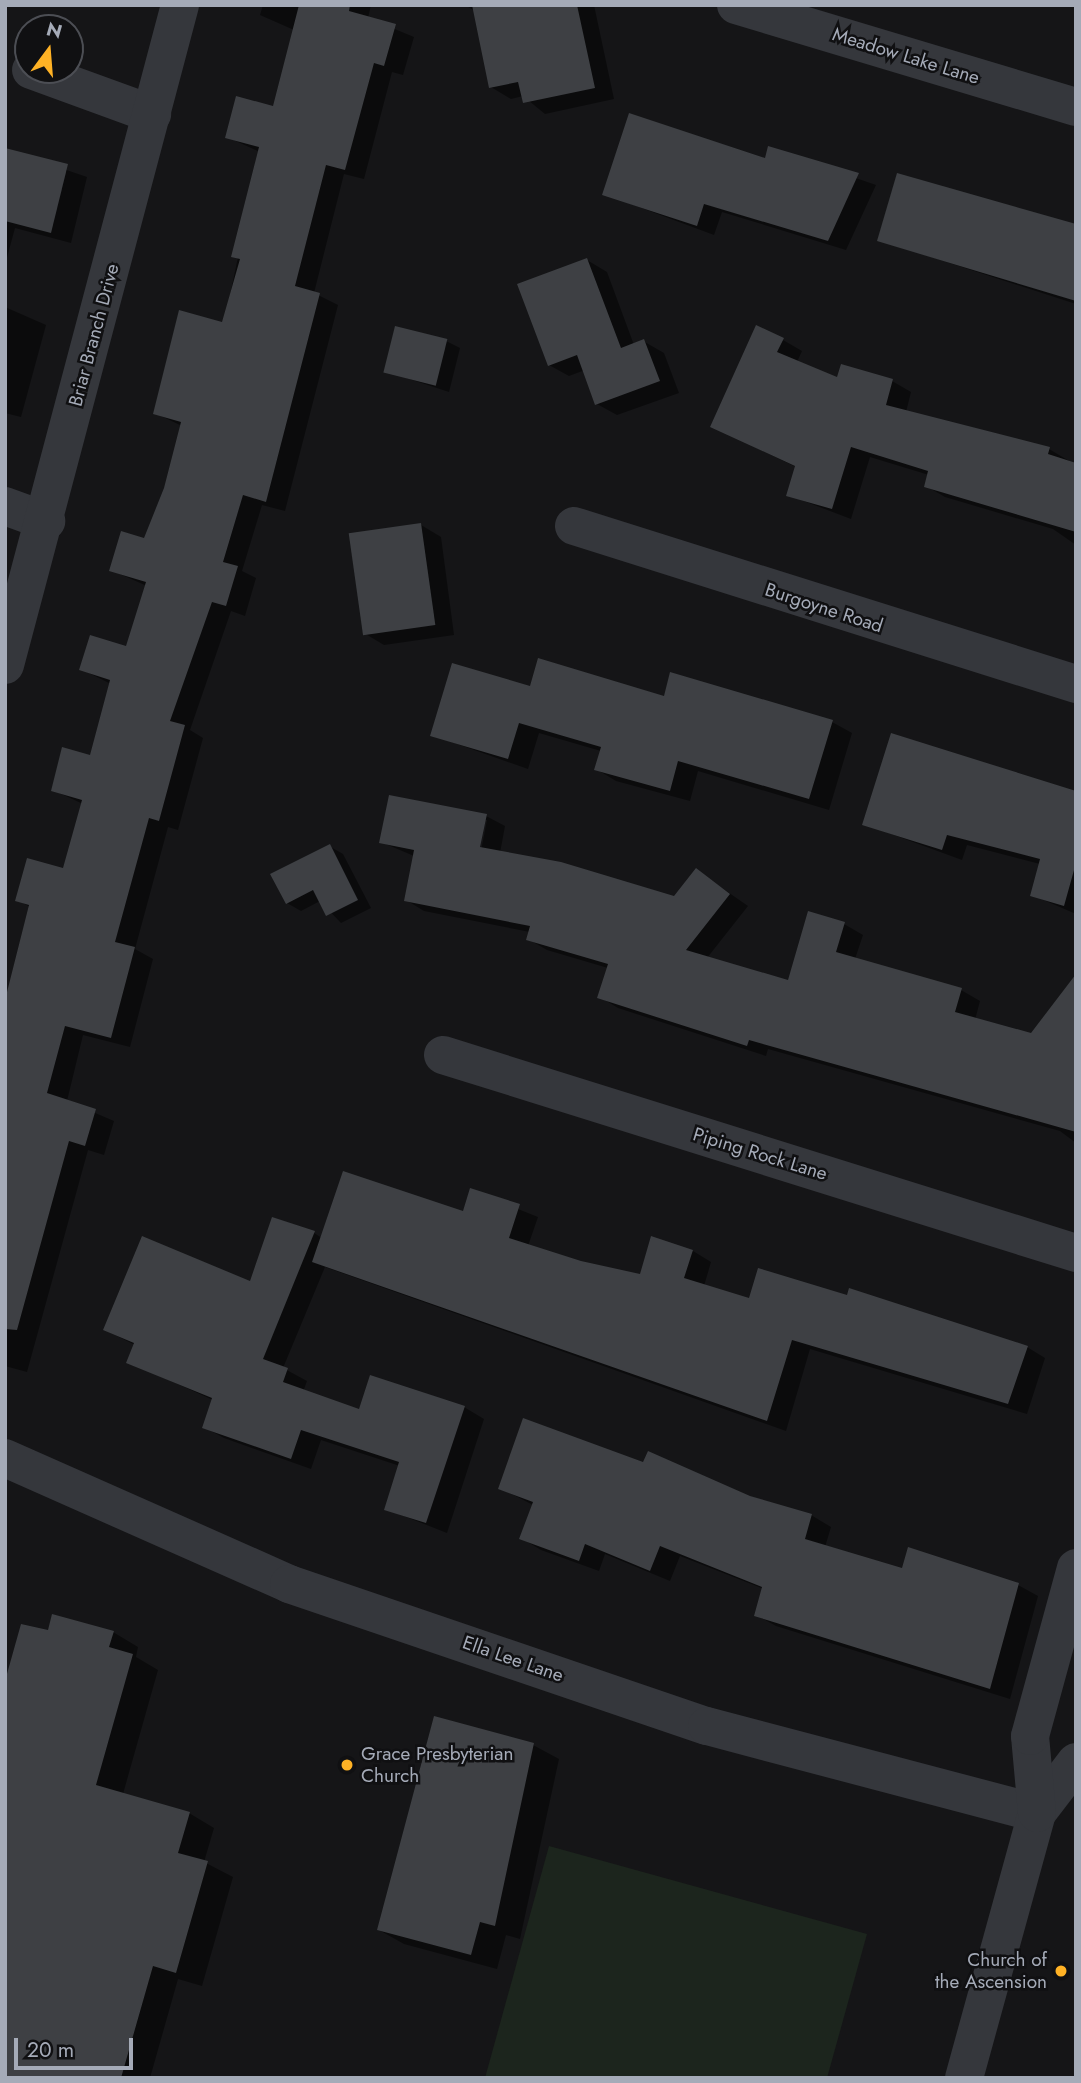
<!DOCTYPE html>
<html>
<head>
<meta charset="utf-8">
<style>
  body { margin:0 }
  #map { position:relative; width:1081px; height:2083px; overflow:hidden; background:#151517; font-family:Jost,sans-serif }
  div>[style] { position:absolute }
  .green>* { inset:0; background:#1c251d }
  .shadow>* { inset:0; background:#0007 }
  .building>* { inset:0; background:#3e4044; transform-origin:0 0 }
  .minor>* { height:38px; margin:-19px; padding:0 19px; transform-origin:19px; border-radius:19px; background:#35373c }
  .tertiary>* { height:38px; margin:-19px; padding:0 19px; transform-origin:19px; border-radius:19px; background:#35373c }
  .dots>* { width:19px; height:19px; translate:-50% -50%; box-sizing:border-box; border:4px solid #101012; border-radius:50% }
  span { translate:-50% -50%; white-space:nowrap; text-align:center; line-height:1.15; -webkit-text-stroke:5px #101012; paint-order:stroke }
  .street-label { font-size:19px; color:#a5abb8 }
  .poi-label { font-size:19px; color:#a5abb8 }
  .left { translate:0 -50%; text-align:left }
  .right { translate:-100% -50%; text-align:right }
  .frame { position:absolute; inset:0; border:7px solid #a5abb8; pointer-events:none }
  .north { position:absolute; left:14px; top:14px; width:70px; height:70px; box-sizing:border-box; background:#101012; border:2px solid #4c4e54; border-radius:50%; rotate:16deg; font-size:19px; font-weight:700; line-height:28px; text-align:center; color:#a5abb8 }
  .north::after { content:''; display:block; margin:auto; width:24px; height:32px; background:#ffb225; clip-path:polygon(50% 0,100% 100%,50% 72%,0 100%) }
  .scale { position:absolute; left:14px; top:2038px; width:119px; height:32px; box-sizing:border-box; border:4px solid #a5abb8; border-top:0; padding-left:9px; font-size:21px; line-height:24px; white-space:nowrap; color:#a5abb8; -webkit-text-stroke:5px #101012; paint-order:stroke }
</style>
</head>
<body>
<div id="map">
  <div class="green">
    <i style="clip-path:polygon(549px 1846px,867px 1934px,827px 2078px,485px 2078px)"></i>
  </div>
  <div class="shadow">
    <i style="clip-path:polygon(263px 5px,371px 5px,368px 18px,414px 37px,403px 75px,392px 72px,364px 179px,344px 174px,314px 293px,338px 305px,285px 511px,262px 505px,242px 571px,256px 578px,245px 616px,231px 611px,190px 730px,203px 738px,178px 830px,168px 827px,135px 949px,153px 959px,130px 1047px,83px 1035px,67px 1101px,114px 1121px,104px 1155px,88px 1150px,27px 1372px,5px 1366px,5px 1138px,30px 907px,18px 900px,65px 870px,83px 804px,53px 790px,91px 757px,111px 684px,81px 669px,127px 649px,147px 586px,111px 570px,145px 540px,165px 488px,182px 426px,155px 413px,224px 324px,260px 152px,227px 137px,274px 108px,294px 30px,260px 15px)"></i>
    <i style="clip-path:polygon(465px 5px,594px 5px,614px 99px,545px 114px,523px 96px,511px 99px,491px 87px,475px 11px)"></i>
    <i style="clip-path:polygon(769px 148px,876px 185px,846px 250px,722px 212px,714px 235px,604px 194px,766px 160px)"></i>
    <i style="clip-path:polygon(5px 149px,87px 177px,71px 243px,15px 228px,5px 265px)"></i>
    <i style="clip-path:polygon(1076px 230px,1076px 304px,879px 240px)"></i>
    <i style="clip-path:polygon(587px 260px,607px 272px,634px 345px,643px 341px,664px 353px,679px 393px,617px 415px,597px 404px,585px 370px,569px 376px,549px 365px)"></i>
    <i style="clip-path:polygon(5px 307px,46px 325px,21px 417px,5px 413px)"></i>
    <i style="clip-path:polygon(783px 340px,802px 351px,797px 362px,838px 379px,892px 381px,911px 392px,906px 412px,1049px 449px,1076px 465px,1076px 545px,1053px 529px,945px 497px,926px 486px,929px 475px,870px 457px,851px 519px,788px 495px,796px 467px,712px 426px)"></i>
    <i style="clip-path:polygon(446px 341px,460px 348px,449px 392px,385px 371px)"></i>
    <i style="clip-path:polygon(421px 525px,441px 537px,454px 635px,384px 645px,364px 633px)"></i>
    <i style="clip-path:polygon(532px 689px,665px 698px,832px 722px,852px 733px,829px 810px,698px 771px,690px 801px,616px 781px,596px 769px,601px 751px,539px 733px,528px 769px,432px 735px)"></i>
    <i style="clip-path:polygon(1076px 792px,1076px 914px,1032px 895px,1040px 864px,967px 845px,962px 860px,864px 824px)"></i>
    <i style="clip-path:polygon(evenodd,486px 816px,505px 826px,500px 853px,674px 898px,696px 870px,748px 906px,707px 958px,789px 982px,844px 924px,863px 935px,855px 959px,961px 990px,980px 1001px,975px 1020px,1032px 1036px,1076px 982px,1076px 1143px,1060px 1131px,768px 1049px,766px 1056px,618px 1008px,600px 997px,608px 968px,547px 950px,528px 939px,530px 932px,424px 911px,406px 900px,414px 856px,381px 842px,486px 816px,484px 820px,487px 820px,480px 856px,477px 855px,484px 820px)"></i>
    <i style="clip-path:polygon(329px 846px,343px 854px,371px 908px,341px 923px,320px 901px,301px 911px,287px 903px)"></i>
    <i style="clip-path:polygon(471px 1190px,538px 1217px,528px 1246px,581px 1263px,641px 1276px,693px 1251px,711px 1262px,704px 1286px,751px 1300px,1027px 1347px,1045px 1358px,1027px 1414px,810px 1349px,786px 1431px,325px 1267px,283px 1368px,307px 1381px,303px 1392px,360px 1412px,464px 1407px,484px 1419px,447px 1533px,386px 1509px,400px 1466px,321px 1440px,311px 1469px,224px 1438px,204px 1427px,213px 1400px,129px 1362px,135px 1345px,105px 1330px,251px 1283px,314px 1233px,322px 1238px,464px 1213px)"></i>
    <i style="clip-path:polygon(644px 1464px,811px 1515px,831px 1527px,825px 1547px,903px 1570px,1018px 1585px,1038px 1596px,1010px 1699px,776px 1626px,756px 1615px,764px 1589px,680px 1556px,670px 1581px,605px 1554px,599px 1571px,541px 1550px,521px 1538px,533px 1505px,500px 1488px)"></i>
    <i style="clip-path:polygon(113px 1632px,138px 1647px,136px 1657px,158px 1670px,123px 1794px,189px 1813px,214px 1828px,204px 1862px,233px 1877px,202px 1986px,178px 1979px,150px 2078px,5px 2078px,49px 1633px)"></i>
    <i style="clip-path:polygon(533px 1745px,559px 1759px,520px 1939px,506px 1935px,497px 1969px,404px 1944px,379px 1930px)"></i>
  </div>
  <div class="building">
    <i style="clip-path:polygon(299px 5px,350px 5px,349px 11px,396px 24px,384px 66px,374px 63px,345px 170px,326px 165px,295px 286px,320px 293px,266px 502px,243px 495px,223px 562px,238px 566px,226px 606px,212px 602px,170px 721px,185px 725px,159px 821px,149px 818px,115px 942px,135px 947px,111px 1038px,65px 1026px,47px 1093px,96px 1109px,85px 1146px,69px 1141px,17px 1330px,5px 1329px,5px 1000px,29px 905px,15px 901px,27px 858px,63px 868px,82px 800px,51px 791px,62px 747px,90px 755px,110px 680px,79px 670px,90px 635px,126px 646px,146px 582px,109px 571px,121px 531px,144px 538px,164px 488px,181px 422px,153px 414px,179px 310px,222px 322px,240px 259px,231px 257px,259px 147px,225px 138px,236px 96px,273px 106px)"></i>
    <i style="clip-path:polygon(472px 5px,577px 5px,595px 88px,523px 103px,518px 82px,489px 88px)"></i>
    <i style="clip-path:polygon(629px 113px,765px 158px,768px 146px,859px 173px,828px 241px,704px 204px,697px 226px,602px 195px)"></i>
    <i style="clip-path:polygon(5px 148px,68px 164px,51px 233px,5px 221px)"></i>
    <i style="clip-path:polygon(897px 173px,1076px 224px,1076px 301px,877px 241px)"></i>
    <i style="clip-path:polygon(587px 258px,621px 348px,644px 339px,660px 381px,595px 405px,577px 355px,548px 366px,517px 284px)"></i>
    <i style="clip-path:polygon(756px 325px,784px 338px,777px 352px,837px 377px,841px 364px,893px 379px,886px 405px,1050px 447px,1048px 454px,1076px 463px,1076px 532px,924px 487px,928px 471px,851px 447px,832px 509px,786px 496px,795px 466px,710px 427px)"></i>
    <i style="left:395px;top:326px;width:54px;height:48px;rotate:14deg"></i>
    <i style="left:421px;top:523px;width:103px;height:73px;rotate:82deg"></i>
    <i style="clip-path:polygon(538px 658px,664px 696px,670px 672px,833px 720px,809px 799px,678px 761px,670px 791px,594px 770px,601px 747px,519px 723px,508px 759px,430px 736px,452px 663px,530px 686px)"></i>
    <i style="clip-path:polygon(891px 733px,1076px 791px,1076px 863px,1064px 906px,1030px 896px,1040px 859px,947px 835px,942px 850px,862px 825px)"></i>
    <i style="clip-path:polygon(389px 795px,487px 814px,480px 847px,561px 862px,674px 896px,696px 868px,730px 894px,686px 950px,788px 980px,808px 911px,845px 922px,836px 952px,962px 988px,955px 1012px,1031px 1033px,1076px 974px,1076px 1132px,749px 1040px,747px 1046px,597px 998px,608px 964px,526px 940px,530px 926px,404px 901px,414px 850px,379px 843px)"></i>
    <i style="clip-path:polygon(330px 844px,358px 900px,326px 916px,313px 890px,286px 904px,270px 874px)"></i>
    <i style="clip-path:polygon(343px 1171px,463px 1211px,470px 1188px,520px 1204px,509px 1238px,581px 1261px,640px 1274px,651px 1236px,693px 1250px,684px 1278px,749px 1298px,758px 1268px,847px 1295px,849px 1288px,1028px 1346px,1008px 1404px,792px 1340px,767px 1421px,312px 1262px)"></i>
    <i style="clip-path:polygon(272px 1217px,315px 1231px,263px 1359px,288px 1368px,283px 1382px,359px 1409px,370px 1375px,465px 1406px,426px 1523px,384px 1510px,399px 1462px,301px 1430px,291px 1459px,202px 1428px,212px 1398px,126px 1363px,134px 1343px,103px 1330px,142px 1236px,250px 1281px)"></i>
    <i style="clip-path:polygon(523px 1418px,643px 1462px,648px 1451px,750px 1496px,812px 1514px,805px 1539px,902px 1568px,908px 1547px,1019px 1583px,990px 1689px,754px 1616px,762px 1587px,660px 1546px,650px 1571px,585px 1544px,579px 1561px,519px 1539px,533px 1502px,498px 1489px)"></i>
    <i style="clip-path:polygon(52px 1614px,114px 1631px,109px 1647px,133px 1654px,96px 1785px,190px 1812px,178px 1853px,208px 1861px,176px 1973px,153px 1966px,121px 2078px,5px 2078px,5px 1681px,21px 1624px,48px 1630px)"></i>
    <i style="clip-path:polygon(434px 1716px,534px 1743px,495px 1926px,480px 1922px,471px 1955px,377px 1930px)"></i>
  </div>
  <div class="minor">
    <i style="left:736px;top:5px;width:355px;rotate:16.7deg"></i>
    <i style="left:31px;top:70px;width:129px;rotate:20deg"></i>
    <i style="left:5px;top:506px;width:44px;rotate:20.1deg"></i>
    <i style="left:574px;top:526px;width:526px;rotate:17.47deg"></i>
    <i style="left:5px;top:665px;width:683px;rotate:-75.15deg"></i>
    <i style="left:443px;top:1055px;width:663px;rotate:17.37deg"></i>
    <i style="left:5px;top:1458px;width:311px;rotate:23.9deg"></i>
    <i style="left:289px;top:1584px;width:441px;rotate:18.8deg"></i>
    <i style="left:707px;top:1726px;width:341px;rotate:14.8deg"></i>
  </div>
  <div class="tertiary">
    <i style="left:1037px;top:1813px;width:64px;rotate:-52.6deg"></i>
    <i style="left:964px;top:2078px;width:275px;rotate:-74.6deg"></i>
    <i style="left:1037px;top:1813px;width:77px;rotate:-95.2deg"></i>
    <i style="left:1030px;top:1736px;width:174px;rotate:-74.7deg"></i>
  </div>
  <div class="dots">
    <i style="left:347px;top:1765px;background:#ffb225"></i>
    <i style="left:1061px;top:1971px;background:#ffb225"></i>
  </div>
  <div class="street-label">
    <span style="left:906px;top:56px;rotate:17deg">Meadow Lake Lane</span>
    <span style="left:94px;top:335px;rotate:-75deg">Briar Branch Drive</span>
    <span style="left:824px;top:608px;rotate:18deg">Burgoyne Road</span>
    <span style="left:760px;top:1154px;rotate:17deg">Piping Rock Lane</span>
    <span style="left:513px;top:1659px;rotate:19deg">Ella Lee Lane</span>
  </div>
  <div class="poi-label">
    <span class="left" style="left:361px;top:1765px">Grace Presbyterian<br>Church</span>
    <span class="right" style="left:1047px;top:1971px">Church of<br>the Ascension</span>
  </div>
  <div class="frame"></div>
  <div class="north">N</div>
  <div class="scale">20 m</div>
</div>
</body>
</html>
